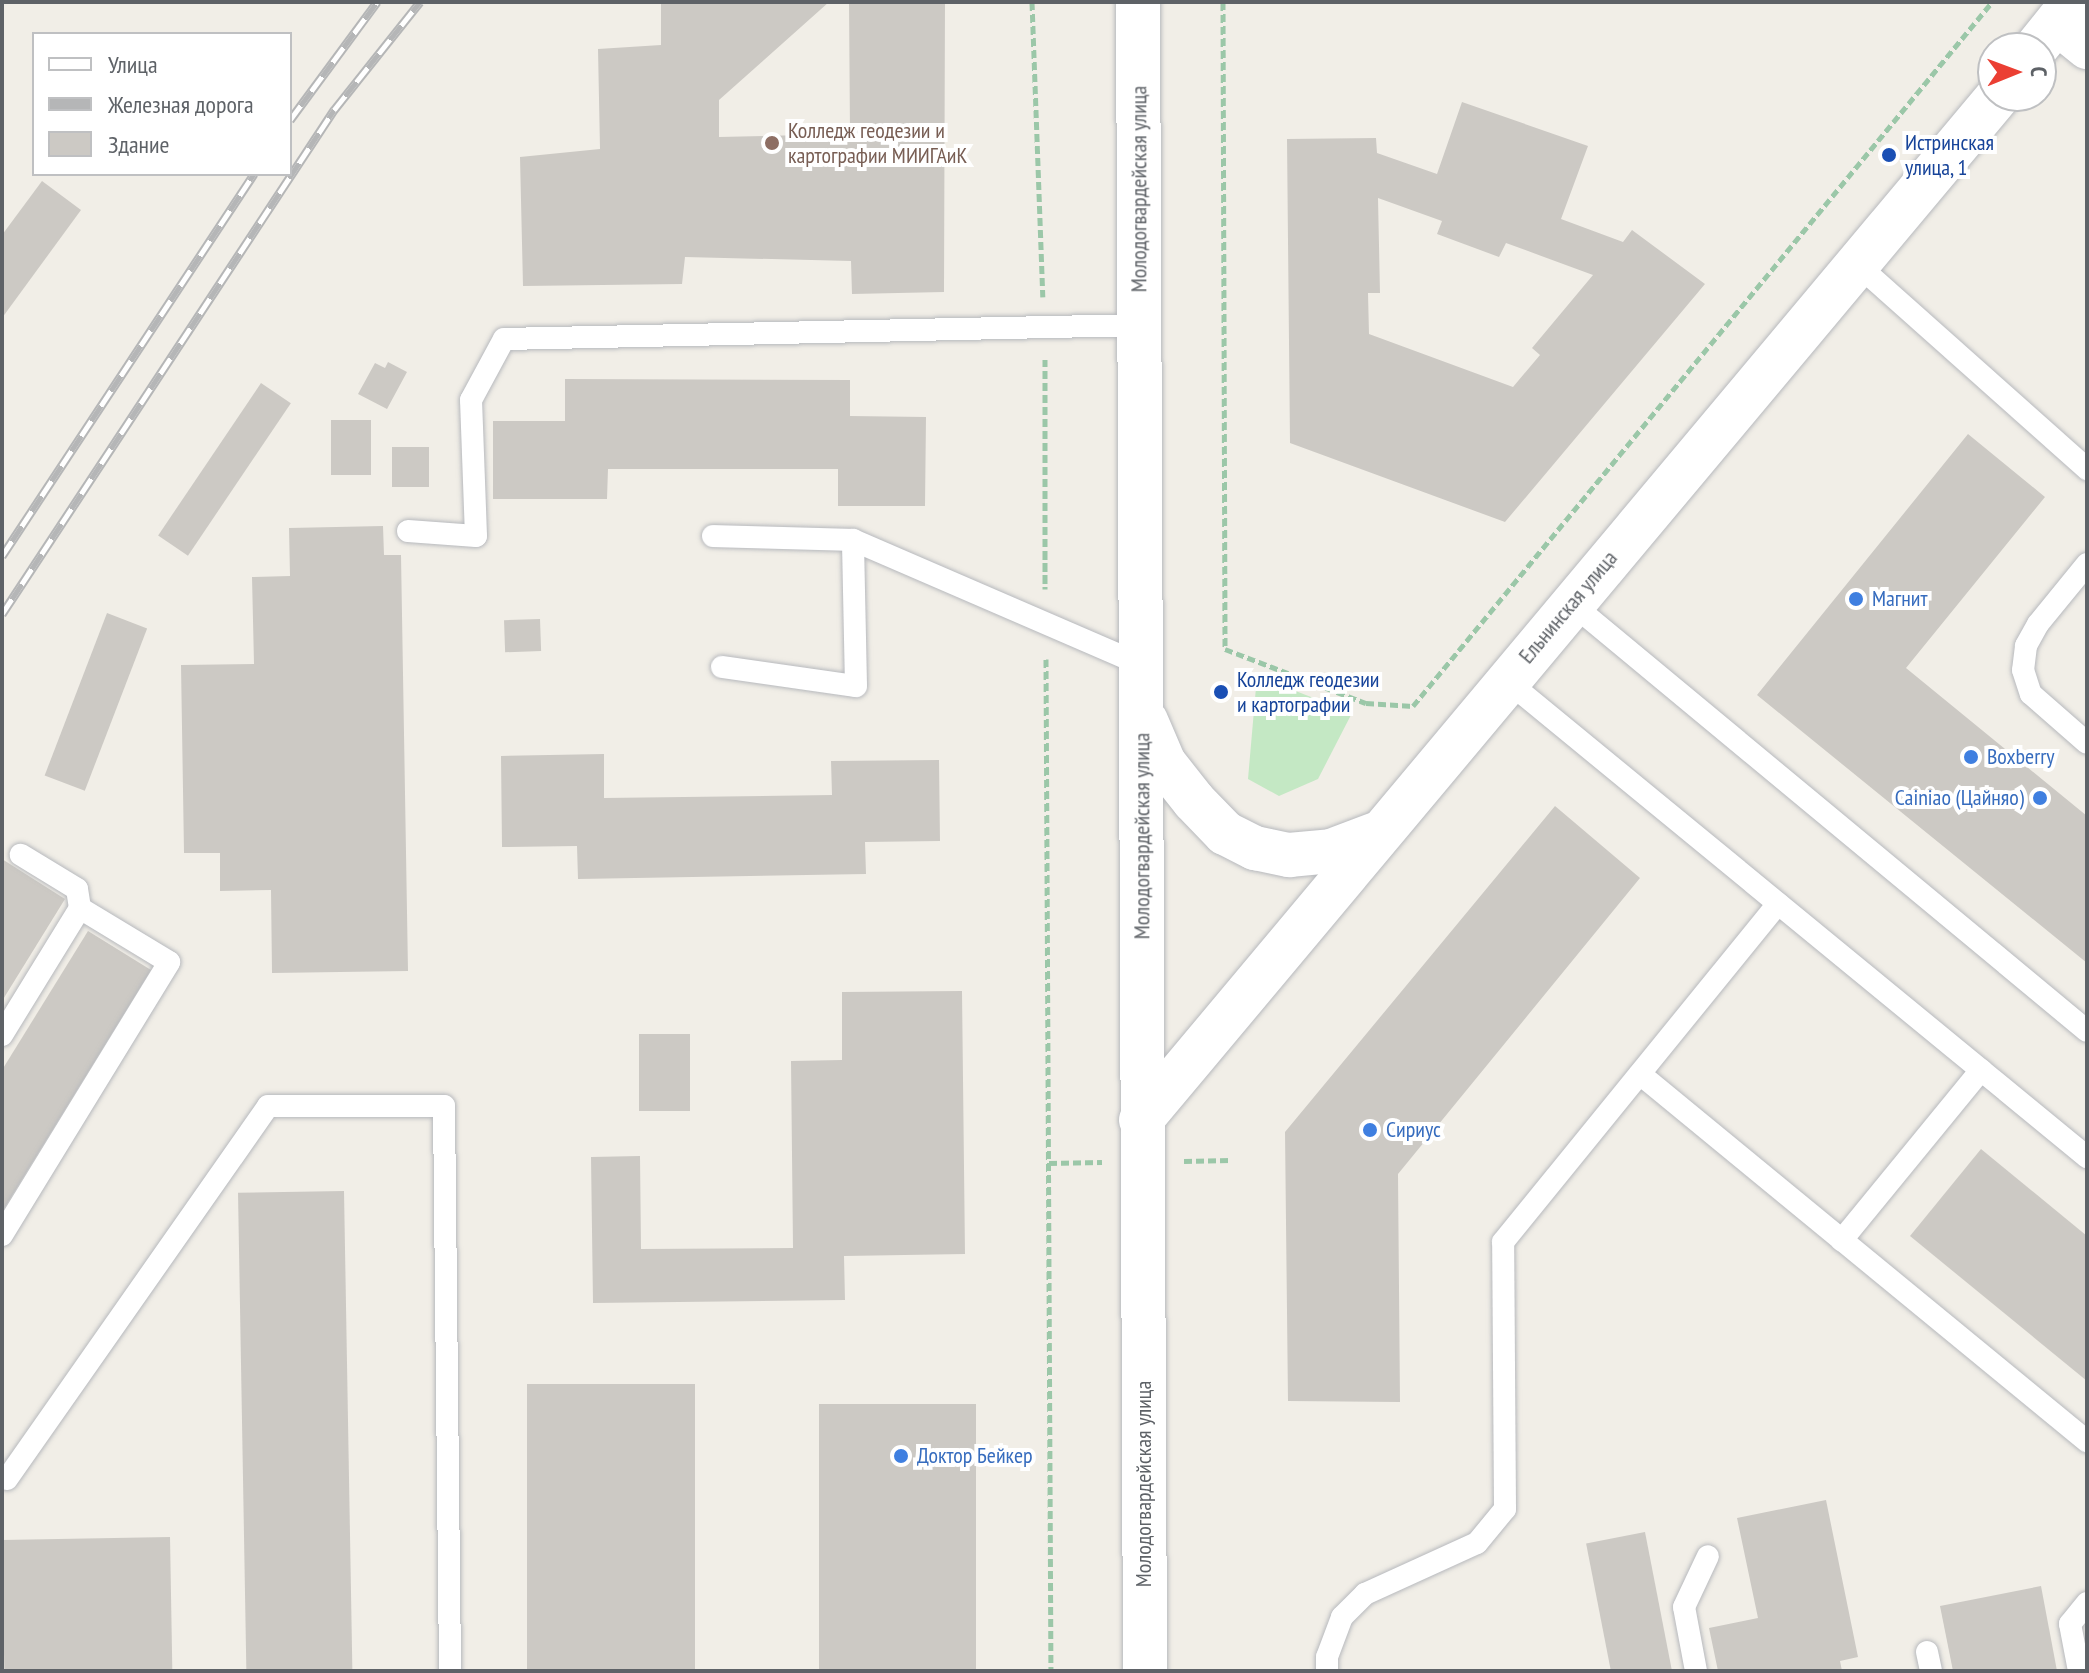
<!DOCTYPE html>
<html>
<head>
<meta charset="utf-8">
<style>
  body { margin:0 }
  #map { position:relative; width:2089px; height:1673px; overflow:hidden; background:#f1eee7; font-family:"PT Sans Narrow",sans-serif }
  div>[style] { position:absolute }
  .green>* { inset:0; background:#c4e8c4 }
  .building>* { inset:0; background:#ccc9c4; transform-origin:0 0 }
  .path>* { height:5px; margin-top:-2.5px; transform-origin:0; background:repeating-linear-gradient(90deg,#9bc7a8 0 8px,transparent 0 12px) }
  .roads { filter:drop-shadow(0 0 2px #b7b9bd) drop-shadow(0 0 2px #b7b9bd) }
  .service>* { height:22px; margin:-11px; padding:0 11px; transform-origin:11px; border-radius:11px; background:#fff }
  .minor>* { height:42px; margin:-21px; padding:0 21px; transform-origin:21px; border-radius:21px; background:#fff }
  .tertiary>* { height:44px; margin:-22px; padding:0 22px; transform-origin:22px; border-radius:22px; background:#fff }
  .rail>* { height:9px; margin-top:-4.5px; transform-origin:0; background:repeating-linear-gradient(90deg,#fff 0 18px,#b5b6b7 0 36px); box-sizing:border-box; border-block:2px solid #b5b6b7 }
  .dots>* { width:22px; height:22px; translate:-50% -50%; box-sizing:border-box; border:4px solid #fff; border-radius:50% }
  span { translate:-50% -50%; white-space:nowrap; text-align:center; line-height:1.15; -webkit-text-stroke:8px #fff; paint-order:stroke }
  .education-label { font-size:22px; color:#785e54 }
  .left { translate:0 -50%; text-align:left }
  .transit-label { font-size:22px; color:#164399 }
  .street-label { font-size:22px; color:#5e6267 }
  .shop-label { font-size:22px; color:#366cbe }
  .right { translate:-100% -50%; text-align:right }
  .frame { position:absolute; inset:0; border:4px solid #5e6267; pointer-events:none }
  .legend { position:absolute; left:32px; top:32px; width:260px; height:144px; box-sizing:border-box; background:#fff; border:2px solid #bfc0c2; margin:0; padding:10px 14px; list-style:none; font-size:24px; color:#5e6267 }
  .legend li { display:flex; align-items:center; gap:16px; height:40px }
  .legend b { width:40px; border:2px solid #bfc0c2 }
  .north { position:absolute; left:1977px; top:32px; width:80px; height:80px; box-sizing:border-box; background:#fff; border:2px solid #bfc0c2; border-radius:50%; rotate:89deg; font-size:22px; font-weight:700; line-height:32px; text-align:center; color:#5e6267 }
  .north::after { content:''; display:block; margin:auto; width:28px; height:36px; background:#eb3f33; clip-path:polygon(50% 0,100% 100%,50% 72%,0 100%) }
</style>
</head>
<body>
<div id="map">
  <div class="green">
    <i style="clip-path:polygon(1257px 676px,1352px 713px,1318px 779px,1279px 796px,1248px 779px)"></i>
  </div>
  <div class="building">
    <i style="clip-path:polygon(661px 2px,829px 2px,719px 100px,719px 137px,850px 134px,849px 2px,945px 2px,944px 292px,852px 294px,851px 261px,685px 257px,682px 284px,523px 286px,520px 157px,600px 149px,598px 49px,661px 45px)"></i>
    <i style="clip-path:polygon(evenodd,1462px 102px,1588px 146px,1561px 219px,1623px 242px,1632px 230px,1705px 284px,1505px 522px,1290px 443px,1287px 139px,1376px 138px,1377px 153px,1437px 174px,1462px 102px,1378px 198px,1442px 221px,1437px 234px,1499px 257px,1506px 243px,1593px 275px,1532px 348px,1540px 355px,1513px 387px,1369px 334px,1368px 293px,1380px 293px,1378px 198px)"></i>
    <i style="clip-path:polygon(42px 181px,81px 210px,2px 318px,2px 235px)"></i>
    <i style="clip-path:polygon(388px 362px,407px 372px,387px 409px,358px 394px,375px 363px,385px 368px)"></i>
    <i style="clip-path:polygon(565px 379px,850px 380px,850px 416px,926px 417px,925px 506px,838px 506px,838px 469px,608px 469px,607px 499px,493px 499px,493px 421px,565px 421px)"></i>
    <i style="left:261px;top:383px;width:36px;height:184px;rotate:34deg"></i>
    <i style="left:331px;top:420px;width:40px;height:55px"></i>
    <i style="clip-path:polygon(1968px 434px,2045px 497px,1906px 668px,2087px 816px,2087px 963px,1757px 695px)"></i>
    <i style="left:392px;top:447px;width:37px;height:40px"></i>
    <i style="clip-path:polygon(383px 526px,384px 555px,401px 555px,408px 971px,272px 973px,271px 890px,220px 891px,220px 853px,184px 853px,181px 665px,254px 664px,252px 577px,290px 576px,289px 528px)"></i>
    <i style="left:107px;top:613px;width:43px;height:174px;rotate:21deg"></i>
    <i style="left:540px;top:619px;width:32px;height:36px;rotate:88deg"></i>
    <i style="clip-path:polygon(604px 754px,604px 798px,832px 795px,831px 761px,939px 760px,940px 841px,865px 842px,866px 874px,578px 879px,577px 846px,502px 847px,501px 756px)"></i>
    <i style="clip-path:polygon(1555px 806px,1640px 878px,1398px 1174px,1400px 1402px,1288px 1401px,1285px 1132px)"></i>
    <i style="clip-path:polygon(2px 859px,65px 899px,2px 1001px)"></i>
    <i style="clip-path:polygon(88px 931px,151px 970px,2px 1212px,2px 1070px)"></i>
    <i style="clip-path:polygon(962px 991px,965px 1254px,844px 1256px,845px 1300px,593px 1303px,591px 1157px,640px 1156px,641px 1249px,793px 1248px,791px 1061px,842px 1060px,842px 992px)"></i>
    <i style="left:690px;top:1034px;width:77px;height:51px;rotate:90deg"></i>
    <i style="clip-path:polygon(1981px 1149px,2087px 1236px,2087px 1381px,1910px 1236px)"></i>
    <i style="left:344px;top:1191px;width:480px;height:106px;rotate:89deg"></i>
    <i style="left:527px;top:1384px;width:168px;height:287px"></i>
    <i style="left:819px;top:1404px;width:157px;height:267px"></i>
    <i style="clip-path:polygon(1826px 1500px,1858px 1657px,1840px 1661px,1842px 1671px,1718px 1671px,1709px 1628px,1758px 1618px,1737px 1518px)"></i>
    <i style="left:1645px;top:1532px;width:141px;height:60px;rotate:79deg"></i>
    <i style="left:170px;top:1537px;width:134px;height:168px;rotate:89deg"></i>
    <i style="clip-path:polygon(2041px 1586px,2057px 1671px,1953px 1671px,1940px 1606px)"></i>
  </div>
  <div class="path">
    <i style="left:1032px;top:2px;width:295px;rotate:87.9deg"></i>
    <i style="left:1223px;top:2px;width:647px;rotate:89.82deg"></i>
    <i style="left:1225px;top:649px;width:151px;rotate:21deg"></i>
    <i style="left:1366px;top:703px;width:47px;rotate:3.7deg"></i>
    <i style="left:1413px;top:706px;width:912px;rotate:-50.56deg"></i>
    <i style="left:1045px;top:359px;width:230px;rotate:90deg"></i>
    <i style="left:1046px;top:659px;width:1012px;rotate:89.72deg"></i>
    <i style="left:1184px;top:1161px;width:47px;rotate:-1.2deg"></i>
    <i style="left:1049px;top:1163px;width:53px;rotate:-1.1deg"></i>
  </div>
  <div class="roads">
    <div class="service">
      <i style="left:1858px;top:265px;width:307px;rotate:41.7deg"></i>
      <i style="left:408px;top:531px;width:68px;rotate:4.2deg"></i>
      <i style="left:476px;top:536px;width:136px;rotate:-92.1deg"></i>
      <i style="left:471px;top:400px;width:69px;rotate:-61.6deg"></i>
      <i style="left:504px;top:339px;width:635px;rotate:-1.26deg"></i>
      <i style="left:713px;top:536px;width:140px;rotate:1.6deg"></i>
      <i style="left:853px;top:540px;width:315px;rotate:23.4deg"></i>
      <i style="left:2087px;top:564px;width:77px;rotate:129.2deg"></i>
      <i style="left:2038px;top:624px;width:25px;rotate:119deg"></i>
      <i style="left:2026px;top:646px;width:24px;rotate:97deg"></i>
      <i style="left:2023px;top:670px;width:25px;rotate:72deg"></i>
      <i style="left:2031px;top:694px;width:74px;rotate:41.2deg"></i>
      <i style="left:1571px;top:603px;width:670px;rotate:39.67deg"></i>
      <i style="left:722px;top:667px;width:135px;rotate:8.1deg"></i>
      <i style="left:856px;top:686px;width:146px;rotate:-91.2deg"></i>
      <i style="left:1506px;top:680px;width:752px;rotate:39.39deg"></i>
      <i style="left:2px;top:1035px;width:149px;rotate:-58.4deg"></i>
      <i style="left:80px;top:908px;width:19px;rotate:-99deg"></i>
      <i style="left:77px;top:889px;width:66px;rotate:-148.7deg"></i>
      <i style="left:1981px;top:1070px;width:220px;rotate:129.3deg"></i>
      <i style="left:1842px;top:1240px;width:317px;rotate:39.4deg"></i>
      <i style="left:1640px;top:1074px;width:261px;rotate:39.4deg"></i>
      <i style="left:2px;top:1235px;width:320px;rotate:-58.5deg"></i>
      <i style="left:169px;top:962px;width:104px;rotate:-148.8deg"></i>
      <i style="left:7px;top:1479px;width:455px;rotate:-55deg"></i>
      <i style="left:268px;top:1106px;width:176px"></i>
      <i style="left:444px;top:1106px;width:565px;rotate:89.39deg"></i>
      <i style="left:1927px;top:1652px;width:19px;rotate:78deg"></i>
      <i style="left:1327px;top:1671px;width:14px;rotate:-90deg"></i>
      <i style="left:1327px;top:1657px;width:43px;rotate:-69.4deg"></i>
      <i style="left:1342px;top:1617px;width:33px;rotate:-45deg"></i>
      <i style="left:1365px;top:1594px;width:123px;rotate:-24.5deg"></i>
      <i style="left:1477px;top:1543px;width:44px;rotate:-50.5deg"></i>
      <i style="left:1505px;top:1509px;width:267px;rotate:-90.4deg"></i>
      <i style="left:1503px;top:1242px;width:436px;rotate:-50.9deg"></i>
      <i style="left:1696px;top:1671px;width:65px;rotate:-100.6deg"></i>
      <i style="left:1684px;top:1607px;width:56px;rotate:-64.8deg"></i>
      <i style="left:2079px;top:1671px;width:48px;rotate:-100.8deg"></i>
      <i style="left:2070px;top:1624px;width:27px;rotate:-51deg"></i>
    </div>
    <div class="minor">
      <i style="left:2056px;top:23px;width:40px;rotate:39deg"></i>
    </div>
    <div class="tertiary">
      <i style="left:1138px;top:2px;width:1669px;rotate:89.76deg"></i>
      <i style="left:2036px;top:48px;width:59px;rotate:-51.2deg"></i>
      <i style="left:1146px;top:721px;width:46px;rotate:66.8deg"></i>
      <i style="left:1164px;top:763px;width:48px;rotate:51.7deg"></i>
      <i style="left:1194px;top:801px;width:45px;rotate:45.9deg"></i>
      <i style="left:1225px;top:833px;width:34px;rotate:27deg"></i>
      <i style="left:1255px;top:848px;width:35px;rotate:12deg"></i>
      <i style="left:1289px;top:855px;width:42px;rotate:-5.4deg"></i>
      <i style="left:1331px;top:851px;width:51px;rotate:-20.6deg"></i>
      <i style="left:1141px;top:1120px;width:1335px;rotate:-50.07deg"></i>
    </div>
  </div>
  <div class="rail">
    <i style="left:290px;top:120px;width:147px;rotate:-53.6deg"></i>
    <i style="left:2px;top:556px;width:458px;rotate:-56.6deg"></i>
    <i style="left:2px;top:614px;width:604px;rotate:-56.63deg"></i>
    <i style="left:334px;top:110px;width:138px;rotate:-51.5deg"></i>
  </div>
  <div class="dots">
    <i style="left:772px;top:143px;background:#8d6e63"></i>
    <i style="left:1889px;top:155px;background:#1a4fb4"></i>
    <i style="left:1856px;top:599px;background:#3f7fe0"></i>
    <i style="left:1221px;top:692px;background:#1a4fb4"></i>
    <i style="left:1971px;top:757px;background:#3f7fe0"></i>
    <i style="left:2040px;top:798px;background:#3f7fe0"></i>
    <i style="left:1370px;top:1130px;background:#3f7fe0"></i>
    <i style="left:901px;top:1456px;background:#3f7fe0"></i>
  </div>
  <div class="education-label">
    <span class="left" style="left:788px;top:143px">Колледж геодезии и<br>картографии МИИГАиК</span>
  </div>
  <div class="transit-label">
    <span class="left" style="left:1905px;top:155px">Истринская<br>улица, 1</span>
    <span class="left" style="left:1237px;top:692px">Колледж геодезии<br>и картографии</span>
  </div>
  <div class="street-label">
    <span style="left:1139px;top:189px;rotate:-90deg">Молодогвардейская улица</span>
    <span style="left:1568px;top:607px;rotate:-50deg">Ельнинская улица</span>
    <span style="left:1142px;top:836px;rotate:-90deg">Молодогвардейская улица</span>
    <span style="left:1144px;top:1484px;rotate:-90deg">Молодогвардейская улица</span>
  </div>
  <div class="shop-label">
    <span class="left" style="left:1872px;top:599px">Магнит</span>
    <span class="left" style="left:1987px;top:757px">Boxberry</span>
    <span class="right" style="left:2024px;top:798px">Cainiao (Цайняо)</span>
    <span class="left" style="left:1386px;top:1130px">Сириус</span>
    <span class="left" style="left:917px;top:1456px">Доктор Бейкер</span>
  </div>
  <div class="frame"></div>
  <ul class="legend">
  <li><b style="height:10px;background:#fff"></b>Улица</li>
  <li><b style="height:10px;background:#b5b6b7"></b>Железная дорога</li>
  <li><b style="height:22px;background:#ccc9c4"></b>Здание</li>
  </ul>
  <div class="north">С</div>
</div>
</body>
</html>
